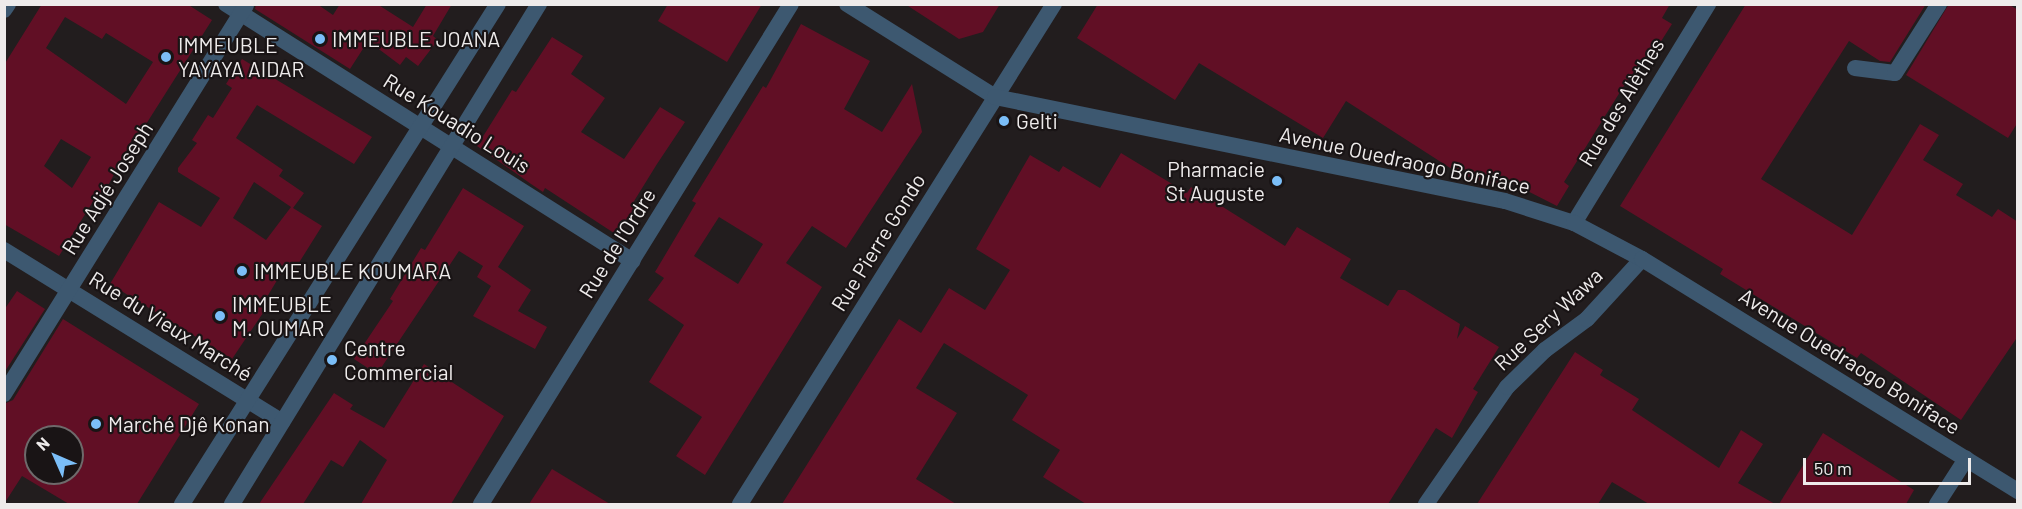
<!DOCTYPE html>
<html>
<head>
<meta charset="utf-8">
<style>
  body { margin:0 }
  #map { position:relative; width:2022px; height:509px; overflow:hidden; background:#221d1e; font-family:Barlow,sans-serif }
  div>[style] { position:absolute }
  .building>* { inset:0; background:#610f25 }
  .minor>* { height:16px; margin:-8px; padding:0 8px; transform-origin:8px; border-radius:8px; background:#3d5870 }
  .tertiary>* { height:16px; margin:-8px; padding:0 8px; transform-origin:8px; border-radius:8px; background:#3d5870 }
  .dots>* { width:16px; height:16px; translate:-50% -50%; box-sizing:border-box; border:3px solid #191415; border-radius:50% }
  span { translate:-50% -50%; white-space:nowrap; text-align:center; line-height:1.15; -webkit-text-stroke:4.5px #191415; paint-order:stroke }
  .poi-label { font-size:21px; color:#eeebeb }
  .left { translate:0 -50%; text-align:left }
  .right { translate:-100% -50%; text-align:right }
  .street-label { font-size:21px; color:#eeebeb }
  .frame { position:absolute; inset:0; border:6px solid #eeebeb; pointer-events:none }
  .north { position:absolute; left:24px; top:425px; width:60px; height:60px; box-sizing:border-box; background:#191415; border:2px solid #6e6a6b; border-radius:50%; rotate:315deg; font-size:16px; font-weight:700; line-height:24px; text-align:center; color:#eeebeb }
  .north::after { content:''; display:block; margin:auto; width:21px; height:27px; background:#7bbef8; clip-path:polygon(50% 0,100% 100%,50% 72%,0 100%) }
  .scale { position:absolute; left:1803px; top:458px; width:168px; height:27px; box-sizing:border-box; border:3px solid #eeebeb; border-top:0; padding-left:8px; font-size:18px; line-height:21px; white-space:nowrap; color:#eeebeb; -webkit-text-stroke:4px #191415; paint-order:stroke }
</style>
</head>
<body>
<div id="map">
  <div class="building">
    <i style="clip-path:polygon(evenodd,42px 4px,187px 4px,212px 20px,136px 140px,133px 138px,99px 203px,94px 200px,59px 256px,4px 224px,4px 65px,42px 4px,65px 17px,102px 39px,106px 33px,153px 62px,126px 104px,46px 48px,65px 17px,42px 4px,61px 139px,91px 157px,72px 188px,44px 166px,61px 139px)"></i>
    <i style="clip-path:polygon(256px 4px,317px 4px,333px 15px,340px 4px,377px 4px,413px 27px,427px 4px,452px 4px,433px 36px,438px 40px,418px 66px,406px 57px,400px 65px,368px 41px,350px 69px,255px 9px)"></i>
    <i style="clip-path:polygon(668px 4px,762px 4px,727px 62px,658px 21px)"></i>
    <i style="clip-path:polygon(905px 4px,1000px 4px,983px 32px,959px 39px)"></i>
    <i style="clip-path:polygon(1098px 4px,1670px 4px,1662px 18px,1672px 24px,1653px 54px,1649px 52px,1625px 84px,1564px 182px,1569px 186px,1557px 206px,1510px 182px,1505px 189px,1458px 173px,1346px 101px,1323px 138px,1199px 63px,1175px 100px,1077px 38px)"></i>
    <i style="clip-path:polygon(1746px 4px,1926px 4px,1890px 62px,1880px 61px,1849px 41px,1761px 179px,1852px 235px,1920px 124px,1939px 135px,1923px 160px,1963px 184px,1956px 195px,1992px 217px,1998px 209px,2018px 222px,2018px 336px,1961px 420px,1861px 353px,1857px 358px,1720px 274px,1723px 269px,1620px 206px)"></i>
    <i style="clip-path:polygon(1949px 4px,2008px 4px,2018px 10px,2018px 122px,2008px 138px,1906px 75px)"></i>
    <i style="clip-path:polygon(evenodd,801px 24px,870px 61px,844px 109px,882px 132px,912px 84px,922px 132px,846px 248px,812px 226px,786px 263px,822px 287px,705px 475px,676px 456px,702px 417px,649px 382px,684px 325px,648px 300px,664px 278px,655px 272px,696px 203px,692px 201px,763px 86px,766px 88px,801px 24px,719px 217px,763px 244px,738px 284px,694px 256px,719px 217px)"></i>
    <i style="clip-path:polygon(552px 37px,583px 56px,571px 74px,605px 98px,581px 132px,624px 159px,660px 107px,685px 122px,657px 164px,631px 206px,635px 209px,617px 235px,545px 188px,543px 192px,531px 184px,477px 146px,512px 90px,516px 92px)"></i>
    <i style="clip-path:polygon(evenodd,242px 59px,372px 137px,354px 164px,257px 105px,236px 138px,283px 170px,279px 176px,304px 193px,293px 208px,322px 226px,290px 277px,282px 272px,261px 307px,265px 310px,232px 359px,110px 284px,159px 202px,201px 227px,220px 198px,178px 172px,178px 168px,197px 143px,192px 140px,208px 115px,213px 118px,232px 88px,226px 84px,242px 59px,254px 182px,291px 207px,266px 240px,233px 218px,254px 182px)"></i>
    <i style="clip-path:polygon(1121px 153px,1187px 193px,1191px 187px,1285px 246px,1297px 227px,1351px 259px,1340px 278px,1388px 306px,1398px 290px,1405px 290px,1460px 324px,1457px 339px,1465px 326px,1499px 347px,1473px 389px,1478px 392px,1452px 438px,1436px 428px,1388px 504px,1086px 504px,1043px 477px,1060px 450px,1012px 420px,1028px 395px,944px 343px,916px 388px,957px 413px,916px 479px,956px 504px,782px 504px,899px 319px,921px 333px,949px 288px,985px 310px,1010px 270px,976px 249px,1030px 155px,1059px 172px,1063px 166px,1100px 188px)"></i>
    <i style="clip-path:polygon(463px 188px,524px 226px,498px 267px,531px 290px,518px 311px,547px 327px,535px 349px,473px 316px,491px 286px,477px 277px,483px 266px,459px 251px,377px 374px,354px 359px,393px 301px,390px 299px,421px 248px,425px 250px)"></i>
    <i style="clip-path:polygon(17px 291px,45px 309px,4px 373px,4px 310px)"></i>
    <i style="clip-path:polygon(evenodd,63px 319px,199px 404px,137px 504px,69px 504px,22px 476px,4px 504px,4px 404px,13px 400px,63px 319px,36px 437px,72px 437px,72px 473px,36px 473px,36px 437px)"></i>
    <i style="clip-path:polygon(1575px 352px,1603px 370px,1600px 375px,1639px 399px,1632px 410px,1719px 468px,1741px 430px,1763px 444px,1738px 483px,1775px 504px,1649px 504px,1612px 482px,1598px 504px,1477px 504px)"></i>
    <i style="clip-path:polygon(424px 364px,504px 416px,451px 504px,361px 504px,387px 460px,360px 440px,343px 467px,331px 460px,303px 504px,259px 504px,334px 393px,353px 405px,350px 409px,384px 428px)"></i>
    <i style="clip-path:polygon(1823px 433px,1914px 490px,1906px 504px,1779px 504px)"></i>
    <i style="clip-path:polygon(552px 469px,610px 504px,529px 504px)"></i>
  </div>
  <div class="minor">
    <i style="left:226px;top:4px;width:481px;rotate:32.3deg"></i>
    <i style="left:4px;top:10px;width:7px;rotate:-56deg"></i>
    <i style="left:1855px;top:68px;width:40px;rotate:7.1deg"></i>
    <i style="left:1895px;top:73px;width:82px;rotate:-57.5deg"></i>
    <i style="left:1574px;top:223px;width:257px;rotate:-58.5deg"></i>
    <i style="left:4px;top:250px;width:327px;rotate:31.7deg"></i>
    <i style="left:4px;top:394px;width:458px;rotate:-58.1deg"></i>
    <i style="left:481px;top:504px;width:588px;rotate:-58.2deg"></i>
    <i style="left:740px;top:504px;width:590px;rotate:-57.87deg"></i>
    <i style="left:1426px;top:504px;width:142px;rotate:-55.3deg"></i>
    <i style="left:1507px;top:387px;width:53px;rotate:-44.2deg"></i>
    <i style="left:1545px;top:350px;width:52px;rotate:-36.4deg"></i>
    <i style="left:1587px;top:319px;width:81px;rotate:-47.5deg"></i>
    <i style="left:1937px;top:504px;width:54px;rotate:-57.2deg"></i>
  </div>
  <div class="tertiary">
    <i style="left:847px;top:4px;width:175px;rotate:32.1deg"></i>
    <i style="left:995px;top:97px;width:520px;rotate:11.53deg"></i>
    <i style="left:1505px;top:201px;width:72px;rotate:17.7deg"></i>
    <i style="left:1574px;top:223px;width:77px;rotate:27.9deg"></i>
    <i style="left:1642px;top:259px;width:442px;rotate:31.7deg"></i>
    <i style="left:182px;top:504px;width:591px;rotate:-57.71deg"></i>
    <i style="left:232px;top:504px;width:587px;rotate:-58.45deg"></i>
  </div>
  <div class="dots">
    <i style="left:320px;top:39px;background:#7bbef8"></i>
    <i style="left:166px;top:57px;background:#7bbef8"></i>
    <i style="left:1004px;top:121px;background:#7bbef8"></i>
    <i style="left:1277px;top:181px;background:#7bbef8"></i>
    <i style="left:242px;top:271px;background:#7bbef8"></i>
    <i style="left:220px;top:316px;background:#7bbef8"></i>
    <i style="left:332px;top:360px;background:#7bbef8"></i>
    <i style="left:96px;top:424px;background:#7bbef8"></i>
  </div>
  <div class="poi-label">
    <span class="left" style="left:332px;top:39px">IMMEUBLE JOANA</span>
    <span class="left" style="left:178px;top:57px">IMMEUBLE<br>YAYAYA AIDAR</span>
    <span class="left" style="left:1016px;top:121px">Gelti</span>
    <span class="right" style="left:1265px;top:181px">Pharmacie<br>St Auguste</span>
    <span class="left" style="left:254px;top:271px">IMMEUBLE KOUMARA</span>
    <span class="left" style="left:232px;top:316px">IMMEUBLE<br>M. OUMAR</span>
    <span class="left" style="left:344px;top:360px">Centre<br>Commercial</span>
    <span class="left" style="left:108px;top:424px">Marché Djê Konan</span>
  </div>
  <div class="street-label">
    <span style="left:1621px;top:102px;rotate:-59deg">Rue des Alèthes</span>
    <span style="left:457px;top:123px;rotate:32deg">Rue Kouadio Louis</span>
    <span style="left:1405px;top:160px;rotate:12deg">Avenue Ouedraogo Boniface</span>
    <span style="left:107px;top:188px;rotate:-58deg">Rue Adjé Joseph</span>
    <span style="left:878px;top:242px;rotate:-58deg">Rue Pierre Gondo</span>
    <span style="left:617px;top:243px;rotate:-58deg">Rue de l'Ordre</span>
    <span style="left:1548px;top:319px;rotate:-43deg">Rue Sery Wawa</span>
    <span style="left:171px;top:326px;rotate:32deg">Rue du Vieux Marché</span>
    <span style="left:1850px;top:361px;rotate:32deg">Avenue Ouedraogo Boniface</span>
  </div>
  <div class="frame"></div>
  <div class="north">N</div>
  <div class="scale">50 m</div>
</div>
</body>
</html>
